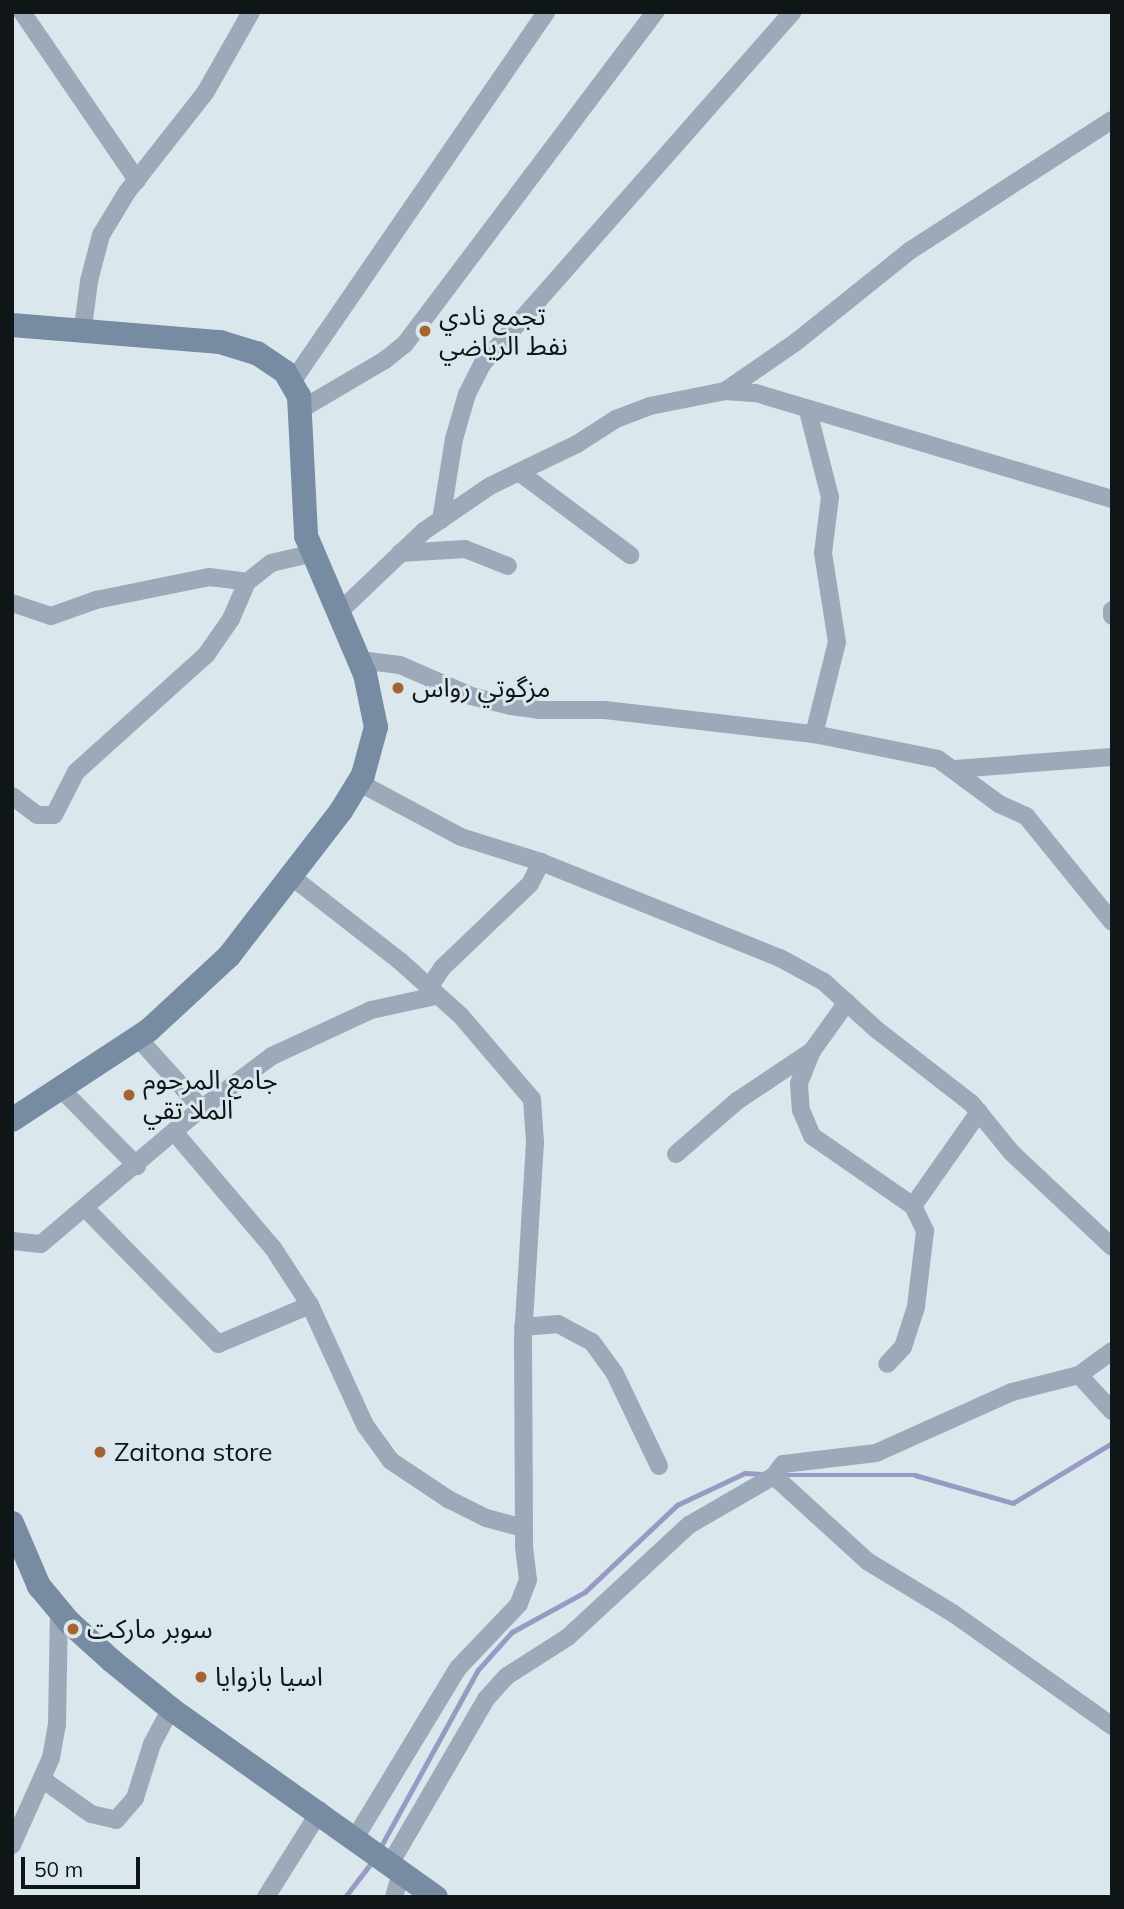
<!DOCTYPE html>
<html>
<head>
<meta charset="utf-8">
<style>
  body { margin:0 }
  #map { position:relative; width:1124px; height:1909px; overflow:hidden; background:#dae8ed; font-family:Mulish,"Noto Sans Arabic",sans-serif }
  div>[style] { position:absolute }
  .stream>* { height:4.5px; margin:-2.25px; padding:0 2.25px; transform-origin:2.25px; border-radius:2.25px; background:#999ac4 }
  .street>* { height:18px; margin:-9px; padding:0 9px; transform-origin:9px; border-radius:9px; background:#9ba9b9 }
  .secondary>* { height:24px; margin:-12px; padding:0 12px; transform-origin:12px; border-radius:12px; background:#778ca2 }
  .dots>* { width:19px; height:19px; translate:-50% -50%; box-sizing:border-box; border:4px solid #dae8ed; border-radius:50% }
  span { translate:-50% -50%; white-space:nowrap; text-align:center; line-height:1.15; -webkit-text-stroke:6px #dae8ed; paint-order:stroke }
  .poi-label { font-size:26px; color:#101517 }
  .left { translate:0 -50%; text-align:left }
  .frame { position:absolute; inset:0; border:14px solid #101517; pointer-events:none }
  .scale { position:absolute; left:21px; top:1857px; width:119px; height:32px; box-sizing:border-box; border:4px solid #101517; border-top:0; padding-left:9px; font-size:21px; line-height:24px; white-space:nowrap; color:#101517; -webkit-text-stroke:5px #dae8ed; paint-order:stroke }
</style>
</head>
<body>
<div id="map">
  <div class="stream">
    <i style="left:783px;top:1475px;width:132px"></i>
    <i style="left:915px;top:1475px;width:102px;rotate:15.9deg"></i>
    <i style="left:1013px;top:1503px;width:116px;rotate:-31.2deg"></i>
    <i style="left:380px;top:1848px;width:203px;rotate:-61.2deg"></i>
    <i style="left:478px;top:1670px;width:51px;rotate:-48.2deg"></i>
    <i style="left:512px;top:1632px;width:83px;rotate:-28.7deg"></i>
    <i style="left:585px;top:1592px;width:127px;rotate:-43.4deg"></i>
    <i style="left:677px;top:1505px;width:75px;rotate:-25.2deg"></i>
    <i style="left:745px;top:1473px;width:19px;rotate:3deg"></i>
    <i style="left:345px;top:1897px;width:44px;rotate:-52.4deg"></i>
  </div>
  <div class="street">
    <i style="left:22px;top:12px;width:204px;rotate:55.6deg"></i>
    <i style="left:83px;top:328px;width:47px;rotate:-82.7deg"></i>
    <i style="left:89px;top:281px;width:48px;rotate:-75.4deg"></i>
    <i style="left:101px;top:235px;width:50px;rotate:-58.8deg"></i>
    <i style="left:127px;top:192px;width:126px;rotate:-51.8deg"></i>
    <i style="left:205px;top:93px;width:93px;rotate:-60.4deg"></i>
    <i style="left:292px;top:382px;width:449px;rotate:-55.5deg"></i>
    <i style="left:725px;top:391px;width:86px;rotate:-34.6deg"></i>
    <i style="left:796px;top:342px;width:147px;rotate:-38.7deg"></i>
    <i style="left:911px;top:250px;width:239px;rotate:-32.9deg"></i>
    <i style="left:300px;top:410px;width:99px;rotate:-30.5deg"></i>
    <i style="left:385px;top:360px;width:26px;rotate:-39deg"></i>
    <i style="left:405px;top:344px;width:416px;rotate:-53deg"></i>
    <i style="left:808px;top:411px;width:89px;rotate:75.7deg"></i>
    <i style="left:830px;top:497px;width:56px;rotate:97.1deg"></i>
    <i style="left:823px;top:553px;width:90px;rotate:81.1deg"></i>
    <i style="left:837px;top:642px;width:95px;rotate:104deg"></i>
    <i style="left:519px;top:472px;width:139px;rotate:36.8deg"></i>
    <i style="left:441px;top:520px;width:82px;rotate:-80.9deg"></i>
    <i style="left:454px;top:439px;width:47px;rotate:-73.9deg"></i>
    <i style="left:467px;top:394px;width:35px;rotate:-63deg"></i>
    <i style="left:483px;top:363px;width:468px;rotate:-48.6deg"></i>
    <i style="left:400px;top:553px;width:65px;rotate:-3.5deg"></i>
    <i style="left:465px;top:549px;width:46px;rotate:21.6deg"></i>
    <i style="left:12px;top:603px;width:41px;rotate:18.4deg"></i>
    <i style="left:51px;top:616px;width:48px;rotate:-19.6deg"></i>
    <i style="left:96px;top:600px;width:115px;rotate:-11.5deg"></i>
    <i style="left:209px;top:577px;width:38px;rotate:7deg"></i>
    <i style="left:1112px;top:610px;width:6px;rotate:90deg"></i>
    <i style="left:339px;top:612px;width:117px;rotate:-43.6deg"></i>
    <i style="left:424px;top:531px;width:80px;rotate:-34.3deg"></i>
    <i style="left:490px;top:486px;width:97px;rotate:-25.8deg"></i>
    <i style="left:577px;top:444px;width:46px;rotate:-32.7deg"></i>
    <i style="left:616px;top:419px;width:36px;rotate:-21deg"></i>
    <i style="left:650px;top:406px;width:76px;rotate:-11.3deg"></i>
    <i style="left:725px;top:391px;width:31px;rotate:4deg"></i>
    <i style="left:756px;top:393px;width:371px;rotate:16.6deg"></i>
    <i style="left:360px;top:660px;width:40px;rotate:7.1deg"></i>
    <i style="left:400px;top:665px;width:77px;rotate:23.6deg"></i>
    <i style="left:471px;top:696px;width:41px;rotate:14deg"></i>
    <i style="left:511px;top:706px;width:28px;rotate:8deg"></i>
    <i style="left:539px;top:710px;width:66px"></i>
    <i style="left:605px;top:710px;width:210px;rotate:6.6deg"></i>
    <i style="left:814px;top:734px;width:126px;rotate:11.4deg"></i>
    <i style="left:938px;top:759px;width:76px;rotate:36.4deg"></i>
    <i style="left:999px;top:804px;width:30px;rotate:24deg"></i>
    <i style="left:1026px;top:816px;width:136px;rotate:50.9deg"></i>
    <i style="left:955px;top:769px;width:157px;rotate:-4.4deg"></i>
    <i style="left:358px;top:782px;width:117px;rotate:28.1deg"></i>
    <i style="left:461px;top:837px;width:84px;rotate:17.4deg"></i>
    <i style="left:541px;top:862px;width:258px;rotate:21.9deg"></i>
    <i style="left:780px;top:958px;width:50px;rotate:28.6deg"></i>
    <i style="left:824px;top:982px;width:72px;rotate:42.2deg"></i>
    <i style="left:877px;top:1030px;width:120px;rotate:37.9deg"></i>
    <i style="left:972px;top:1104px;width:63px;rotate:50.8deg"></i>
    <i style="left:1012px;top:1153px;width:137px;rotate:43.2deg"></i>
    <i style="left:12px;top:796px;width:31px;rotate:37deg"></i>
    <i style="left:37px;top:815px;width:17px"></i>
    <i style="left:54px;top:815px;width:48px;rotate:-62.9deg"></i>
    <i style="left:76px;top:772px;width:175px;rotate:-42deg"></i>
    <i style="left:206px;top:655px;width:44px;rotate:-55.2deg"></i>
    <i style="left:231px;top:619px;width:40px;rotate:-66.6deg"></i>
    <i style="left:247px;top:582px;width:31px;rotate:-38deg"></i>
    <i style="left:271px;top:563px;width:44px;rotate:-13.1deg"></i>
    <i style="left:292px;top:877px;width:137px;rotate:37.9deg"></i>
    <i style="left:400px;top:961px;width:82px;rotate:42deg"></i>
    <i style="left:461px;top:1016px;width:109px;rotate:49.5deg"></i>
    <i style="left:532px;top:1099px;width:43px;rotate:86deg"></i>
    <i style="left:535px;top:1142px;width:196px;rotate:93.5deg"></i>
    <i style="left:523px;top:1338px;width:209px;rotate:89.7deg"></i>
    <i style="left:524px;top:1547px;width:33px;rotate:83deg"></i>
    <i style="left:528px;top:1580px;width:26px;rotate:111deg"></i>
    <i style="left:519px;top:1604px;width:88px;rotate:133.6deg"></i>
    <i style="left:458px;top:1668px;width:199px;rotate:121.2deg"></i>
    <i style="left:428px;top:989px;width:25px;rotate:-56deg"></i>
    <i style="left:442px;top:968px;width:122px;rotate:-43.7deg"></i>
    <i style="left:530px;top:884px;width:25px;rotate:-63deg"></i>
    <i style="left:847px;top:1002px;width:60px;rotate:125.5deg"></i>
    <i style="left:812px;top:1051px;width:35px;rotate:112deg"></i>
    <i style="left:799px;top:1084px;width:26px;rotate:86deg"></i>
    <i style="left:801px;top:1110px;width:28px;rotate:67deg"></i>
    <i style="left:812px;top:1136px;width:123px;rotate:34.7deg"></i>
    <i style="left:913px;top:1206px;width:28px;rotate:64deg"></i>
    <i style="left:925px;top:1231px;width:77px;rotate:96.8deg"></i>
    <i style="left:916px;top:1307px;width:42px;rotate:108deg"></i>
    <i style="left:903px;top:1347px;width:23px;rotate:133deg"></i>
    <i style="left:138px;top:1038px;width:96px;rotate:48deg"></i>
    <i style="left:62px;top:1090px;width:107px;rotate:45.4deg"></i>
    <i style="left:175px;top:1133px;width:151px;rotate:49.6deg"></i>
    <i style="left:273px;top:1248px;width:68px;rotate:57deg"></i>
    <i style="left:310px;top:1305px;width:132px;rotate:65.4deg"></i>
    <i style="left:365px;top:1425px;width:44px;rotate:54.2deg"></i>
    <i style="left:391px;top:1461px;width:69px;rotate:33.7deg"></i>
    <i style="left:448px;top:1499px;width:42px;rotate:26.6deg"></i>
    <i style="left:486px;top:1518px;width:38px;rotate:15deg"></i>
    <i style="left:676px;top:1154px;width:81px;rotate:-41deg"></i>
    <i style="left:737px;top:1101px;width:90px;rotate:-33.7deg"></i>
    <i style="left:913px;top:1206px;width:115px;rotate:-54.9deg"></i>
    <i style="left:86px;top:1209px;width:189px;rotate:45.6deg"></i>
    <i style="left:218px;top:1344px;width:100px;rotate:-23deg"></i>
    <i style="left:12px;top:1241px;width:29px;rotate:6deg"></i>
    <i style="left:41px;top:1244px;width:199px;rotate:-40.3deg"></i>
    <i style="left:193px;top:1115px;width:99px;rotate:-36.8deg"></i>
    <i style="left:272px;top:1056px;width:109px;rotate:-24.9deg"></i>
    <i style="left:371px;top:1010px;width:66px;rotate:-12.2deg"></i>
    <i style="left:523px;top:1327px;width:35px;rotate:-5deg"></i>
    <i style="left:558px;top:1324px;width:38px;rotate:28deg"></i>
    <i style="left:592px;top:1342px;width:39px;rotate:54deg"></i>
    <i style="left:615px;top:1374px;width:102px;rotate:64.4deg"></i>
    <i style="left:1079px;top:1375px;width:49px;rotate:47.5deg"></i>
    <i style="left:774px;top:1476px;width:126px;rotate:42.4deg"></i>
    <i style="left:867px;top:1561px;width:102px;rotate:31.3deg"></i>
    <i style="left:954px;top:1614px;width:194px;rotate:35.3deg"></i>
    <i style="left:42px;top:1779px;width:60px;rotate:35.5deg"></i>
    <i style="left:91px;top:1814px;width:26px;rotate:13deg"></i>
    <i style="left:116px;top:1820px;width:29px;rotate:-49deg"></i>
    <i style="left:135px;top:1798px;width:57px;rotate:-72.5deg"></i>
    <i style="left:152px;top:1744px;width:40px;rotate:-62deg"></i>
    <i style="left:12px;top:1845px;width:95px;rotate:-65.9deg"></i>
    <i style="left:51px;top:1758px;width:34px;rotate:-80deg"></i>
    <i style="left:57px;top:1725px;width:115px;rotate:-89deg"></i>
    <i style="left:390px;top:1864px;width:191px;rotate:-59.8deg"></i>
    <i style="left:486px;top:1699px;width:31px;rotate:-48deg"></i>
    <i style="left:507px;top:1676px;width:72px;rotate:-32.6deg"></i>
    <i style="left:568px;top:1637px;width:165px;rotate:-42.8deg"></i>
    <i style="left:689px;top:1525px;width:98px;rotate:-30deg"></i>
    <i style="left:774px;top:1476px;width:15px;rotate:-53deg"></i>
    <i style="left:783px;top:1464px;width:94px;rotate:-6.7deg"></i>
    <i style="left:876px;top:1453px;width:149px;rotate:-24.2deg"></i>
    <i style="left:1012px;top:1392px;width:69px;rotate:-14.2deg"></i>
    <i style="left:1079px;top:1375px;width:41px;rotate:-36deg"></i>
    <i style="left:266px;top:1897px;width:102px;rotate:-57.9deg"></i>
    <i style="left:394px;top:1897px;width:25px;rotate:-74deg"></i>
  </div>
  <div class="secondary">
    <i style="left:12px;top:325px;width:209px;rotate:4.7deg"></i>
    <i style="left:220px;top:342px;width:39px;rotate:17deg"></i>
    <i style="left:257px;top:353px;width:34px;rotate:34deg"></i>
    <i style="left:285px;top:372px;width:28px;rotate:60deg"></i>
    <i style="left:299px;top:396px;width:140px;rotate:87.1deg"></i>
    <i style="left:306px;top:536px;width:150px;rotate:66.9deg"></i>
    <i style="left:365px;top:674px;width:54px;rotate:78.3deg"></i>
    <i style="left:376px;top:727px;width:50px;rotate:105.2deg"></i>
    <i style="left:363px;top:775px;width:42px;rotate:121.4deg"></i>
    <i style="left:341px;top:811px;width:183px;rotate:127.7deg"></i>
    <i style="left:229px;top:956px;width:109px;rotate:137.2deg"></i>
    <i style="left:149px;top:1030px;width:164px;rotate:146.7deg"></i>
    <i style="left:12px;top:1523px;width:69px;rotate:66.8deg"></i>
    <i style="left:39px;top:1586px;width:47px;rotate:50.2deg"></i>
    <i style="left:69px;top:1622px;width:58px;rotate:42.2deg"></i>
    <i style="left:112px;top:1661px;width:76px;rotate:39.1deg"></i>
    <i style="left:171px;top:1709px;width:325px;rotate:35.4deg"></i>
  </div>
  <div class="dots">
    <i style="left:425px;top:331px;background:#a5642f"></i>
    <i style="left:398px;top:688px;background:#a5642f"></i>
    <i style="left:129px;top:1095px;background:#a5642f"></i>
    <i style="left:100px;top:1452px;background:#a5642f"></i>
    <i style="left:73px;top:1629px;background:#a5642f"></i>
    <i style="left:201px;top:1677px;background:#a5642f"></i>
  </div>
  <div class="poi-label">
    <span class="left" style="left:439px;top:331px">تجمع نادي<br>نفط الرياضي</span>
    <span class="left" style="left:412px;top:688px">مزگوتي رواس</span>
    <span class="left" style="left:143px;top:1095px">جامع المرحوم<br>الملا تقي</span>
    <span class="left" style="left:114px;top:1452px">Zaitona store</span>
    <span class="left" style="left:87px;top:1629px">سوبر ماركت</span>
    <span class="left" style="left:215px;top:1677px">اسيا بازوايا</span>
  </div>
  <div class="frame"></div>
  <div class="scale">50 m</div>
</div>
</body>
</html>
